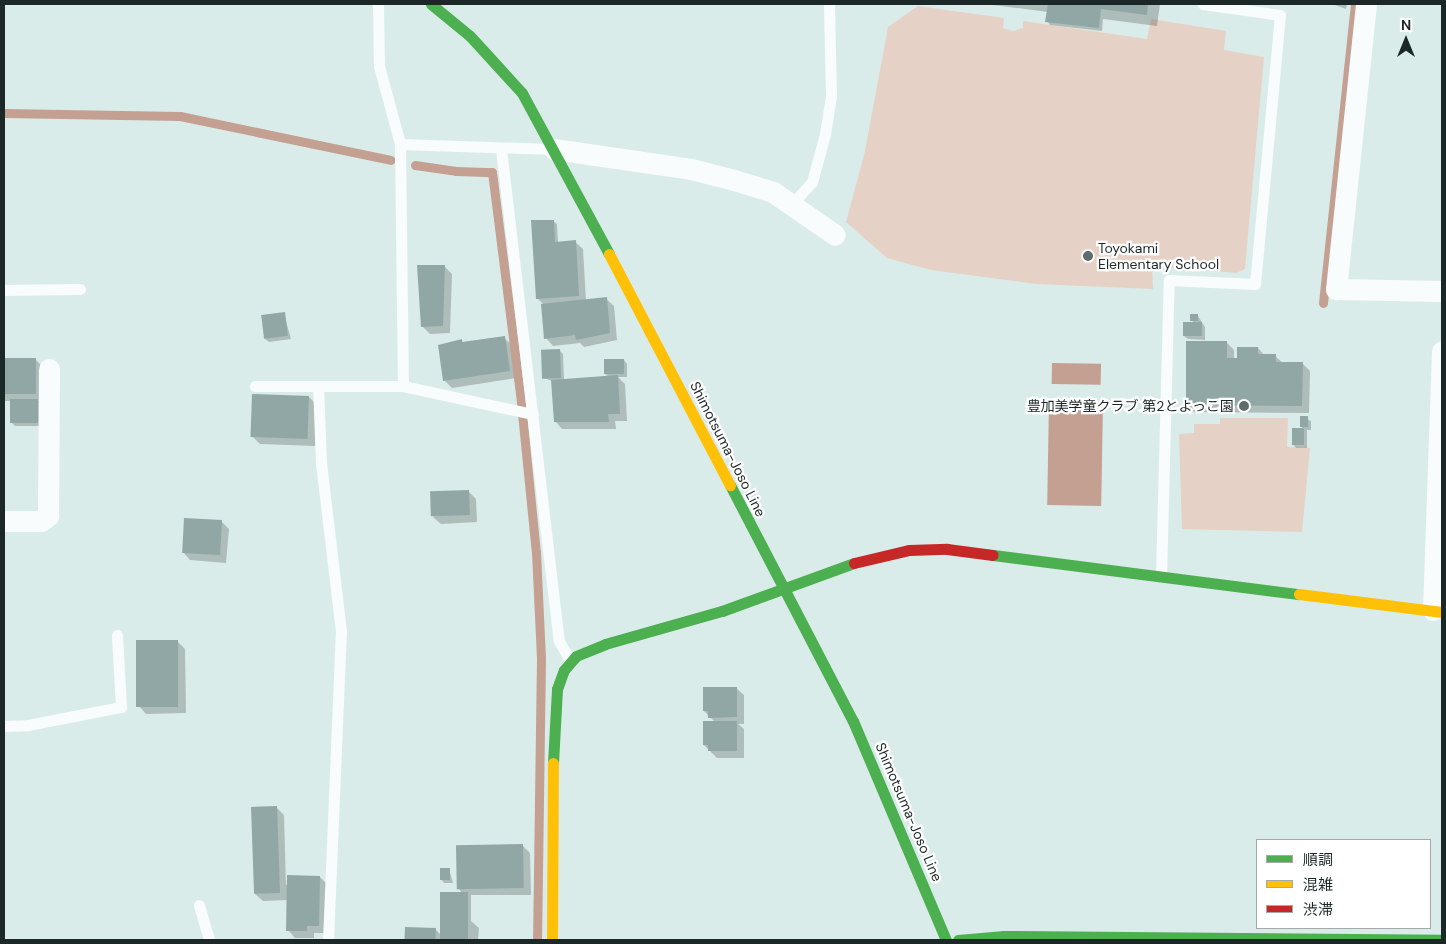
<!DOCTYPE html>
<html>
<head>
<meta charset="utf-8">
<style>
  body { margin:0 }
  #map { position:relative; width:1446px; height:944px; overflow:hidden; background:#daece9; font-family:"DM Sans","Noto Sans JP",sans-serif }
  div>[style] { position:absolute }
  .green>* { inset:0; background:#e6d1c6 }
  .water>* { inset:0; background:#c4a092; transform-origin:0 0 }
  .shadow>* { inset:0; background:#0003 }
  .stream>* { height:9px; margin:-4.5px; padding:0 4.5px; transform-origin:4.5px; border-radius:4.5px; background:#c4a092 }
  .building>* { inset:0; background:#90a7a5; transform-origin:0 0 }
  .lane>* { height:11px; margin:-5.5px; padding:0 5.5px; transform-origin:5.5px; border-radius:5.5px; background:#f9fcfc }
  .street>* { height:21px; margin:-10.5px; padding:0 10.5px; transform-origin:10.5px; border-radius:10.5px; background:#f9fcfc }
  .fast>* { height:11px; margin:-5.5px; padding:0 5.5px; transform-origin:5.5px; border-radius:5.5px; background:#4caf50 }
  .slow>* { height:11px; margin:-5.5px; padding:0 5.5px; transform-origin:5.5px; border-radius:5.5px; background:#ffc107 }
  .jam>* { height:11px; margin:-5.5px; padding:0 5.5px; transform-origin:5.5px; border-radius:5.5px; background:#c62828 }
  .dots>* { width:14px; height:14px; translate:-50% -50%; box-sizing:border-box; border:2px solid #fff; border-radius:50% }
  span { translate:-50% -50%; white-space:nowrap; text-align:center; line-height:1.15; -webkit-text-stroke:4.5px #fff; paint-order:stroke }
  .poi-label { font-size:14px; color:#1c2827 }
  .left { translate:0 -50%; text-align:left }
  .right { translate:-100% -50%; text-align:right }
  .street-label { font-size:14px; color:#1c2827 }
  .frame { position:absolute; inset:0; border:5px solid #1c2827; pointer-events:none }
  .legend { position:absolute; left:1256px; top:839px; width:175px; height:90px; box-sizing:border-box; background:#fff; border:1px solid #a4a9a9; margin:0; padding:6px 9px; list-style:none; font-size:15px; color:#1c2827 }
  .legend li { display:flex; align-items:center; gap:10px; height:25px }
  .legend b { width:25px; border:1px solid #a4a9a9 }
  .north { position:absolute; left:1381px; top:15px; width:50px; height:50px; -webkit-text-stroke:4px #fff; paint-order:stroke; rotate:0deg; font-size:14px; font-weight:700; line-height:20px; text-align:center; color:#1c2827 }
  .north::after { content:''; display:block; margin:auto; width:18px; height:22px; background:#1c2827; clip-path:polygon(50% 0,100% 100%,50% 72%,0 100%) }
</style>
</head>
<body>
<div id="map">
  <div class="green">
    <i style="clip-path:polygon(918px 6px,1004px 18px,1003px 28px,1013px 31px,1023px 28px,1023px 21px,1147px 39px,1151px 19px,1226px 31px,1224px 50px,1264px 57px,1245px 269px,1236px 273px,1152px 266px,1153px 289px,1036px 284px,931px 270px,887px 258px,846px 222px,865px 151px,888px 27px)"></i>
    <i style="clip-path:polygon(1220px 418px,1288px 418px,1287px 447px,1310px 448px,1302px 532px,1182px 529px,1179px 434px,1194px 433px,1194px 424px,1220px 424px)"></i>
  </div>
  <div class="water">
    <i style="left:1052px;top:363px;width:49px;height:21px;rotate:1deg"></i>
    <i style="left:1049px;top:402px;width:54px;height:103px;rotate:1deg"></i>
  </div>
  <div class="shadow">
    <i style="clip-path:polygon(986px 4px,1160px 4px,1157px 26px,1103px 19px,1102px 31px,1050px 25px,1047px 21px,1048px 12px)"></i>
    <i style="clip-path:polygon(1332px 4px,1347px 4px,1346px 9px)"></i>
    <i style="clip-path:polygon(553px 221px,557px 224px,558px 243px,575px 242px,583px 249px,586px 301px,606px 299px,614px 306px,617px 340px,584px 347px,580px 343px,553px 346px,546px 338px,544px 305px,537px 298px)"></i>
    <i style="clip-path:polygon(445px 267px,452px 274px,450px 333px,430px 334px,422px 326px)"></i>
    <i style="clip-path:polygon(284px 314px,291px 339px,269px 342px,265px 339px)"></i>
    <i style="clip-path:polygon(1198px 316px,1205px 327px,1205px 340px,1188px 339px,1184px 336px,1195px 323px,1191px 320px)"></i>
    <i style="clip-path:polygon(504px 338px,512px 345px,516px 378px,452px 388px,444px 380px,461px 340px,464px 343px)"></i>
    <i style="clip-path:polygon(1226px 342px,1234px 350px,1234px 359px,1258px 348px,1265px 356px,1275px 356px,1283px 363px,1302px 363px,1310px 371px,1309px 413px,1194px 412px,1187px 405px)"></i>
    <i style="clip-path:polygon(559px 350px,563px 354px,564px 380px,609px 377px,605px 374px,624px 360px,627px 364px,627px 377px,618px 377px,625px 384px,627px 421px,615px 421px,616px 429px,562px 429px,555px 421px,552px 381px,544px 378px)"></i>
    <i style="clip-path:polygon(4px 360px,36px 360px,43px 367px,44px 400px,38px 400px,41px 404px,41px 426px,15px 426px,11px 422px,11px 401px,4px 401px)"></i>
    <i style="clip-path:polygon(309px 397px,316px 404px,315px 446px,260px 444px,253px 437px)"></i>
    <i style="clip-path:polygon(1302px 417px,1311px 421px,1311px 430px,1307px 430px,1307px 448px,1296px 448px,1293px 444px,1302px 429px)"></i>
    <i style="clip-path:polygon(468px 491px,476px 499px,477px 522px,441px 524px,433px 517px)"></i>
    <i style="clip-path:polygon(221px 521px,229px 529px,226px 563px,190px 560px,183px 552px)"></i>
    <i style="clip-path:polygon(177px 641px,185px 649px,186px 713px,146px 714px,139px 706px)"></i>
    <i style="clip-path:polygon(736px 688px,744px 695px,744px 724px,738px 724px,744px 729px,744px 758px,717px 758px,704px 745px,715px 722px,704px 711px)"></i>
    <i style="clip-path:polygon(276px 807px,284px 815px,286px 885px,320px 877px,327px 884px,326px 933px,314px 933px,314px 938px,295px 938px,288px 930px,288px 900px,263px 901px,255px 894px)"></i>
    <i style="clip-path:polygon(523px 846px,530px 853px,531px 895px,471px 895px,471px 921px,479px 928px,478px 940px,406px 940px,406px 929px,435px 929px,441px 935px,463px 894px,458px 888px)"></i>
    <i style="clip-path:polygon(449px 869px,453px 883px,444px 883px,441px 879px)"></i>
  </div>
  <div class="stream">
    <i style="left:4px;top:113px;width:176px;rotate:1deg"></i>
    <i style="left:180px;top:116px;width:215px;rotate:11.8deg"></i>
    <i style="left:415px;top:165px;width:41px;rotate:8.3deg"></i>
    <i style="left:456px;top:171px;width:36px;rotate:2deg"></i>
    <i style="left:492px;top:172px;width:223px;rotate:82.8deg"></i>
    <i style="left:520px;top:393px;width:160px;rotate:84.3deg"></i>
    <i style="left:536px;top:552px;width:106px;rotate:87.3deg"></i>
    <i style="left:541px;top:658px;width:282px;rotate:90.8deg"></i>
    <i style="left:1323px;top:303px;width:301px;rotate:-83.9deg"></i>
  </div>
  <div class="building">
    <i style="clip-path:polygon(1048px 4px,1148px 4px,1147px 15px,1101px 9px,1099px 28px,1045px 22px)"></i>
    <i style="clip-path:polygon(531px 220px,554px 220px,555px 242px,576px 240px,579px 296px,536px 299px)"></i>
    <i style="clip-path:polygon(417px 265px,445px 265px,443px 326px,421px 327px)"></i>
    <i style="clip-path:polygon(607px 297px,610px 333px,576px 340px,575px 335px,544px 339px,541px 304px)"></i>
    <i style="left:285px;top:312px;width:24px;height:24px;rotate:83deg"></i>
    <i style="left:1190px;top:314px;width:8px;height:7px"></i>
    <i style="left:1183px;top:322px;width:19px;height:14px"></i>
    <i style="clip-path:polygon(505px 336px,510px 371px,443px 381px,438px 345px,462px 339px,462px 342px)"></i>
    <i style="clip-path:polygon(1186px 341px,1227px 341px,1227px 358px,1237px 358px,1237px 347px,1258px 347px,1258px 354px,1276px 354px,1276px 362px,1303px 362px,1302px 406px,1186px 405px)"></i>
    <i style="left:560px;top:349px;width:29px;height:19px;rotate:88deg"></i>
    <i style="left:4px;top:358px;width:32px;height:36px"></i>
    <i style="left:604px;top:359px;width:20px;height:15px"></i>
    <i style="clip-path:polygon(618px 375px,620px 414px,608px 414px,609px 422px,554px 422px,551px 380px)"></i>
    <i style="left:252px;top:394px;width:57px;height:43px;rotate:2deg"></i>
    <i style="left:10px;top:399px;width:28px;height:24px"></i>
    <i style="left:1300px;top:416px;width:8px;height:11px"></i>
    <i style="left:1292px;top:428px;width:12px;height:17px"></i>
    <i style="left:469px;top:490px;width:25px;height:39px;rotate:88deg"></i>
    <i style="left:184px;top:518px;width:38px;height:35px;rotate:3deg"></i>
    <i style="left:136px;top:640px;width:42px;height:67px"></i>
    <i style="clip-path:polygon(703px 687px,737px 687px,737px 717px,708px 718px,708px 711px,703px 711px)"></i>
    <i style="clip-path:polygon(703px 721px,737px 721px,737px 751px,708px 751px,708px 745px,703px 745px)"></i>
    <i style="left:277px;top:806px;width:87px;height:26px;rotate:88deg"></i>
    <i style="left:523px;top:844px;width:44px;height:67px;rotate:89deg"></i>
    <i style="left:440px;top:868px;width:10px;height:12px"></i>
    <i style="clip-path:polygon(287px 875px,320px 876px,319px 926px,307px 926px,307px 931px,286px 931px)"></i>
    <i style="left:440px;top:892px;width:28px;height:48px"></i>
    <i style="left:405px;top:927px;width:31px;height:13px;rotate:2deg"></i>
  </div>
  <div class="lane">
    <i style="left:378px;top:4px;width:62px;rotate:89.1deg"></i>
    <i style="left:379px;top:66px;width:81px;rotate:74.9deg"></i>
    <i style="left:400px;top:144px;width:153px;rotate:1.9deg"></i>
    <i style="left:400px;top:144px;width:242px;rotate:89.3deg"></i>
    <i style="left:501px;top:149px;width:495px;rotate:83.3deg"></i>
    <i style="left:559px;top:641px;width:24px;rotate:60deg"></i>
    <i style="left:793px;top:203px;width:28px;rotate:-48deg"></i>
    <i style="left:812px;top:182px;width:50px;rotate:-74.8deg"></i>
    <i style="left:825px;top:134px;width:39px;rotate:-81deg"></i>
    <i style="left:831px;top:95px;width:91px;rotate:-91.3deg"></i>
    <i style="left:4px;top:290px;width:76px;rotate:-0.8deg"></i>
    <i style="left:255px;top:386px;width:63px"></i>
    <i style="left:1161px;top:576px;width:296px;rotate:-88.5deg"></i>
    <i style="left:1169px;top:280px;width:86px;rotate:2.7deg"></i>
    <i style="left:1255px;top:284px;width:270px;rotate:-84.7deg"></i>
    <i style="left:1280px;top:15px;width:78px;rotate:-171.9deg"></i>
    <i style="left:4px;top:726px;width:24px;rotate:-2deg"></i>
    <i style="left:28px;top:725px;width:95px;rotate:-11deg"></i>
    <i style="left:121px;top:707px;width:72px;rotate:-93.2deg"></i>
    <i style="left:199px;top:905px;width:36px;rotate:74deg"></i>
    <i style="left:328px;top:940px;width:309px;rotate:-87.6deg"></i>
    <i style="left:341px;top:631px;width:169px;rotate:-96.8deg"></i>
    <i style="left:321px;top:463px;width:77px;rotate:-92.2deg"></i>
    <i style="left:318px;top:386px;width:85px"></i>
    <i style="left:403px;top:386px;width:133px;rotate:12.2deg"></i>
  </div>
  <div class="street">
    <i style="left:1366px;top:4px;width:287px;rotate:96deg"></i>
    <i style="left:1336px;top:289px;width:106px;rotate:1.1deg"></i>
    <i style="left:554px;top:149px;width:138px;rotate:8.3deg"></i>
    <i style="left:691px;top:169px;width:44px;rotate:14.3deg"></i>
    <i style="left:734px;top:180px;width:41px;rotate:17.1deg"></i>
    <i style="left:773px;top:192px;width:75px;rotate:34.7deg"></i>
    <i style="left:4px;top:521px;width:37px"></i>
    <i style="left:41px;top:521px;width:9px;rotate:-36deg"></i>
    <i style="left:48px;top:516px;width:147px;rotate:-89.6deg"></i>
    <i style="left:1433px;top:610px;width:259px;rotate:-88deg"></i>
  </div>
  <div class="fast">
    <i style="left:431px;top:4px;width:50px;rotate:39.4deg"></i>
    <i style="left:470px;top:36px;width:77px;rotate:47.6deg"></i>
    <i style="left:522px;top:93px;width:183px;rotate:61.6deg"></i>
    <i style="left:730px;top:485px;width:266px;rotate:62.5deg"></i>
    <i style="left:853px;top:721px;width:238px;rotate:67deg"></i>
    <i style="left:993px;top:555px;width:308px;rotate:7.3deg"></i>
    <i style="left:553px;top:763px;width:74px;rotate:-86.9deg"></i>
    <i style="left:557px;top:689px;width:20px;rotate:-70deg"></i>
    <i style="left:564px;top:670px;width:18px;rotate:-49deg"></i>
    <i style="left:576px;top:656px;width:31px;rotate:-22deg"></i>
    <i style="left:605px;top:644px;width:122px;rotate:-15.8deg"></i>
    <i style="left:722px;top:611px;width:140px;rotate:-20deg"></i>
    <i style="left:958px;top:940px;width:46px;rotate:-5deg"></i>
    <i style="left:1004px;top:936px;width:438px;rotate:0.5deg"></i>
  </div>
  <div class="slow">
    <i style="left:609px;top:254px;width:261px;rotate:62.4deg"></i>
    <i style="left:1299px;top:594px;width:144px;rotate:7.2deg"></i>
    <i style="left:552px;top:940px;width:177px;rotate:-89.7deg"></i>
  </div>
  <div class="jam">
    <i style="left:854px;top:563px;width:57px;rotate:-13.3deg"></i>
    <i style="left:909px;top:550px;width:38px;rotate:-2deg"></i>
    <i style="left:947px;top:549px;width:46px;rotate:7.4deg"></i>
  </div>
  <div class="dots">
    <i style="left:1088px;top:256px;background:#5e6d6b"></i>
    <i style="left:1244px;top:406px;background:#5e6d6b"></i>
  </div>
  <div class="poi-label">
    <span class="left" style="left:1098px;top:256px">Toyokami<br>Elementary School</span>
    <span class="right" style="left:1234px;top:406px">豊加美学童クラブ 第2とよっこ園</span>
  </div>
  <div class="street-label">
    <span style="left:728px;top:449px;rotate:63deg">Shimotsuma-Joso Line</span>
    <span style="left:909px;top:812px;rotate:67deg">Shimotsuma-Joso Line</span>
  </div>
  <div class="frame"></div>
  <ul class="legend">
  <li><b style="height:6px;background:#4caf50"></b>順調</li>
  <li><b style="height:6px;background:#ffc107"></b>混雑</li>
  <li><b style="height:6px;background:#c62828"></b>渋滞</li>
  </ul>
  <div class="north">N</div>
</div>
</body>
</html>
